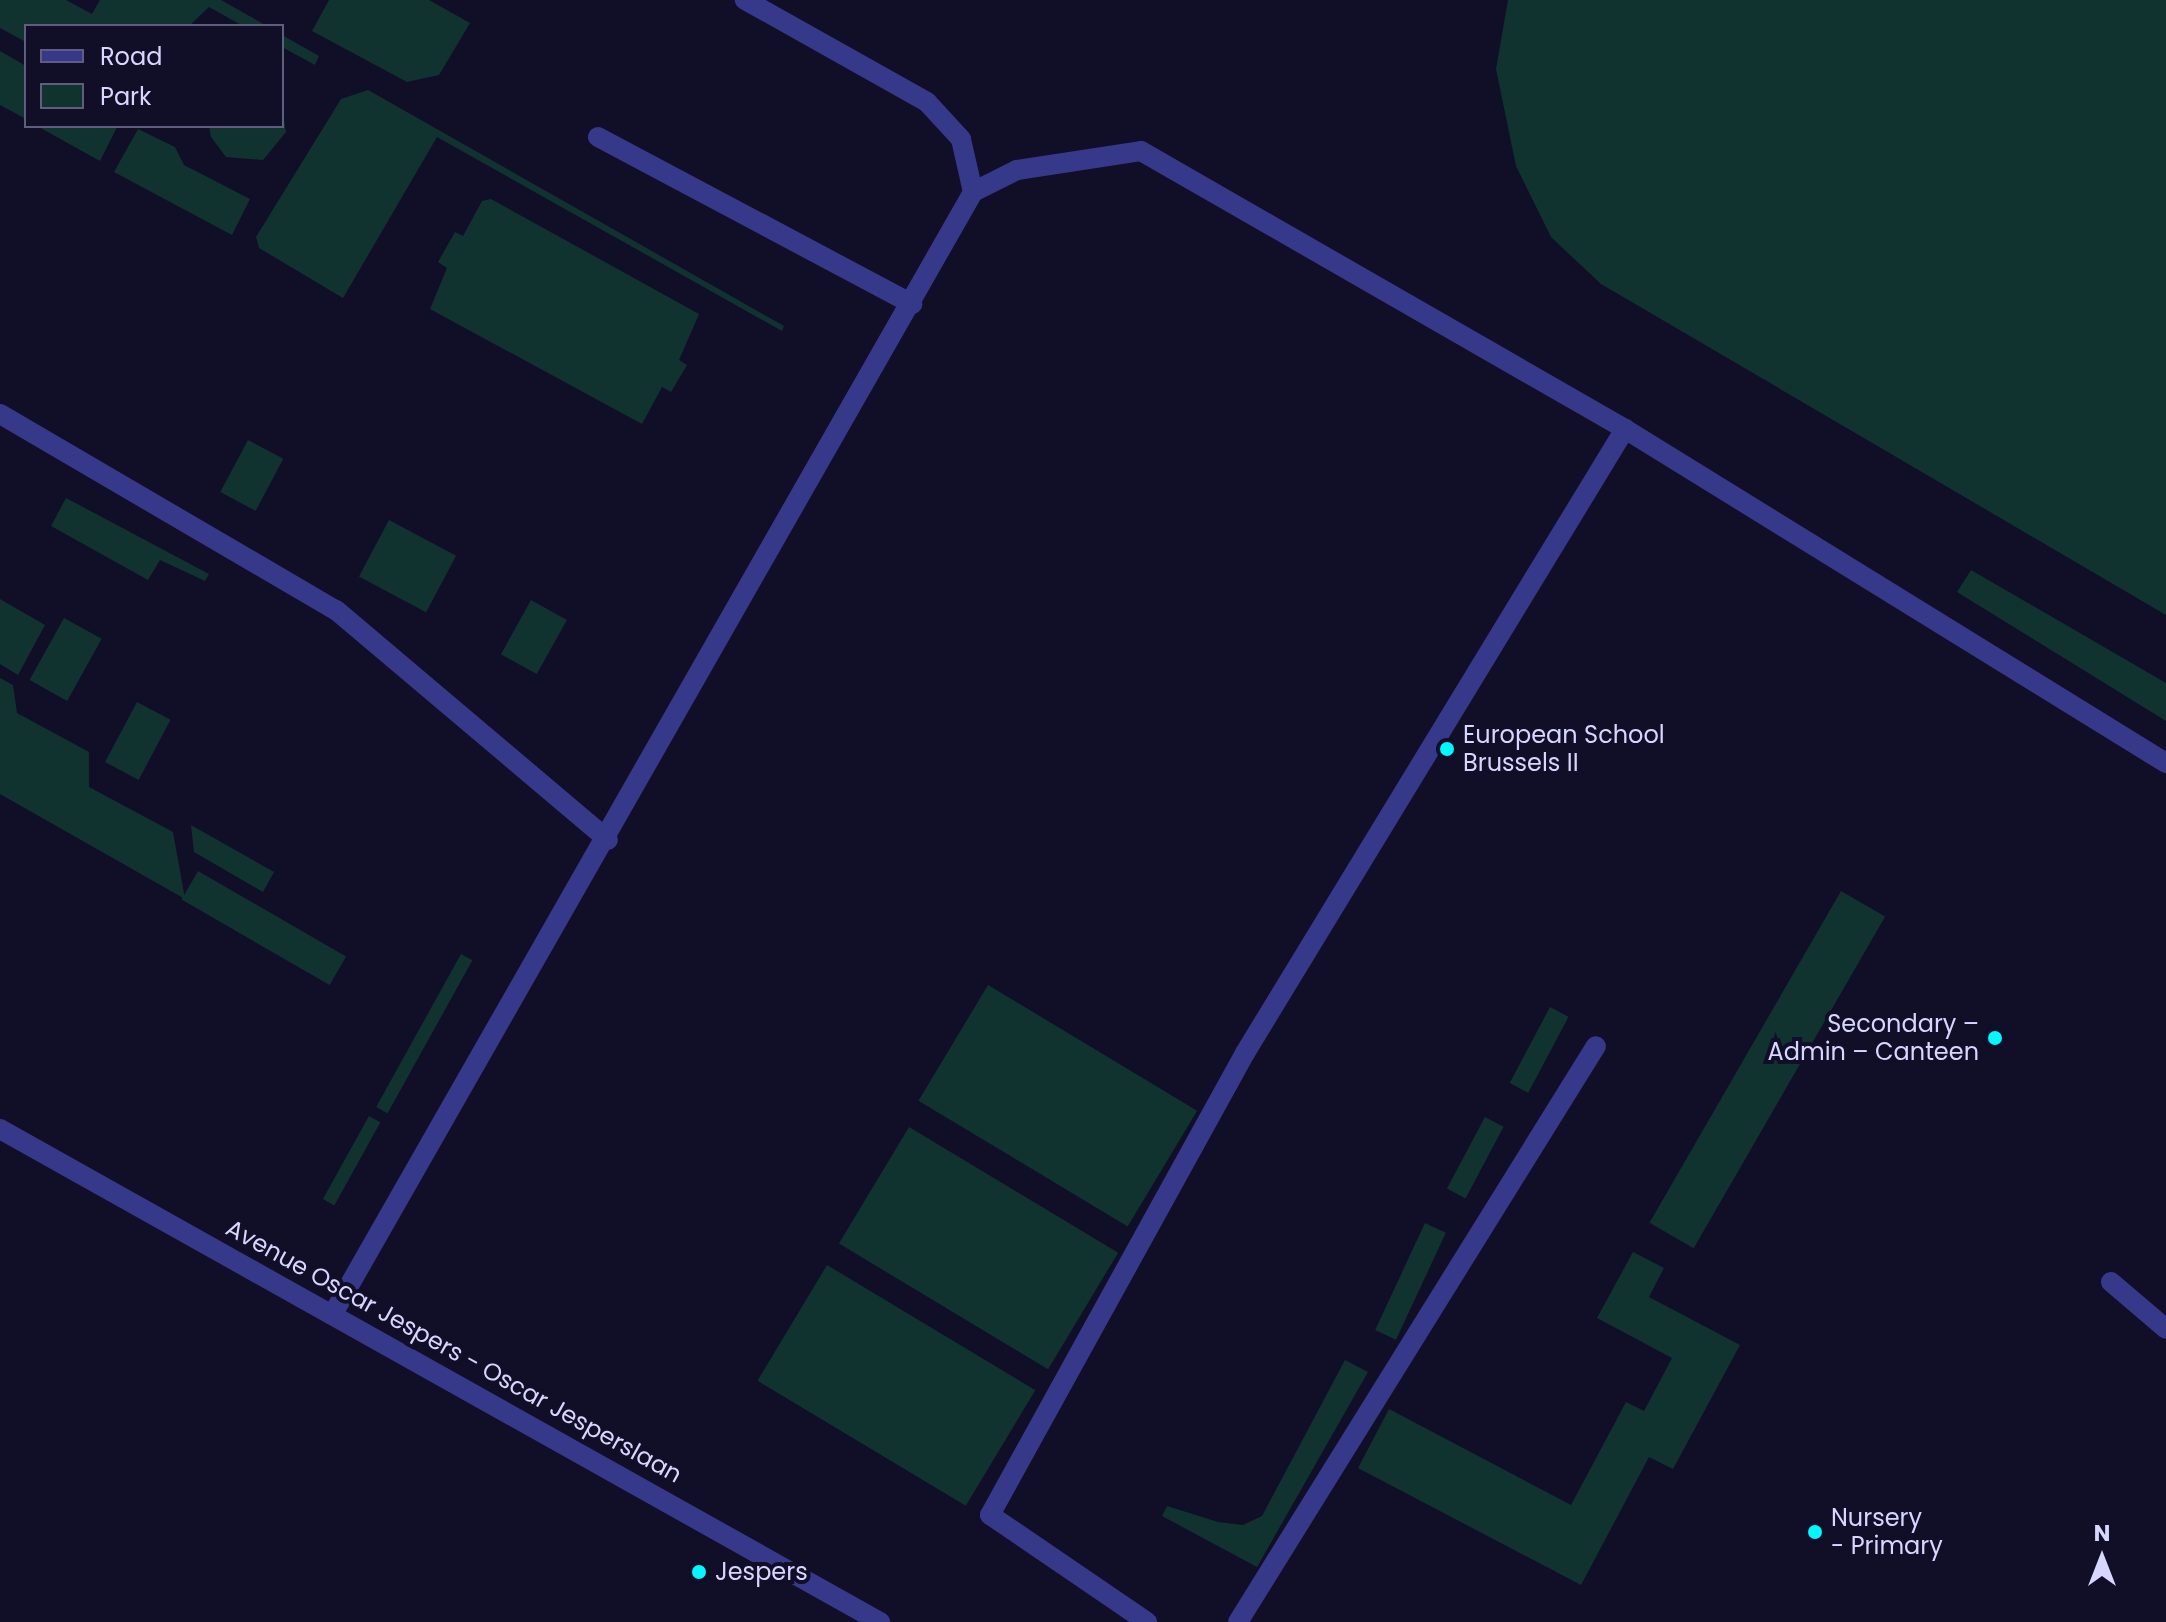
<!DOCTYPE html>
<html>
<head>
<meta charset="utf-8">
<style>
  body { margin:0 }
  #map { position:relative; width:2166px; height:1622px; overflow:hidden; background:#110e28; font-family:Poppins,sans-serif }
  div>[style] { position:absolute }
  .green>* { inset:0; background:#11332f; transform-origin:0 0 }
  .service>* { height:20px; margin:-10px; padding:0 10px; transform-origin:10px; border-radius:10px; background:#36398a }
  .minor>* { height:20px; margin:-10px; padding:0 10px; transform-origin:10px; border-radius:10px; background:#36398a }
  .dots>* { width:22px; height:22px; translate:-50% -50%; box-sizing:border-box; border:4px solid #110e28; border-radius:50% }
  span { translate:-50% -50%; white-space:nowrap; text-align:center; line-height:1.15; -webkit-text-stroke:8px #110e28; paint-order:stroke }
  .poi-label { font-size:24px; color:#d7d6ff }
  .left { translate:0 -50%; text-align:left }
  .right { translate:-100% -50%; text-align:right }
  .street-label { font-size:24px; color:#d7d6ff }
  .legend { position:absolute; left:24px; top:24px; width:260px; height:104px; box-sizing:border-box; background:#110e28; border:2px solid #605e7e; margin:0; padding:10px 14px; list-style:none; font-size:24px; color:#d7d6ff }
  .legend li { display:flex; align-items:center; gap:16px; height:40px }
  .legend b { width:40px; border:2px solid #605e7e }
  .north { position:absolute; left:2062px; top:1518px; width:80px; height:80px; -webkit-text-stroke:6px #110e28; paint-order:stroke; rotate:0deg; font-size:22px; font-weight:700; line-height:32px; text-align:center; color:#d7d6ff }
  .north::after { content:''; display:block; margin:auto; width:28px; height:36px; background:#d7d6ff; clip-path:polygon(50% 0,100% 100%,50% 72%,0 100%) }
</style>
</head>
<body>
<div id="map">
  <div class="green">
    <i style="clip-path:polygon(0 0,66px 0,92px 14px,100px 0,221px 0,267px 26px,243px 26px,209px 7px,189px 26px,26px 26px,26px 42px,0 28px)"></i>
    <i style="clip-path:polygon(329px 0,429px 0,470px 23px,439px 75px,407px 82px,312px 31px)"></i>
    <i style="clip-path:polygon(1508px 0,2166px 0,2166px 615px,1601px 284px,1551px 237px,1516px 166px,1496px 69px)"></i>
    <i style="clip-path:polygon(282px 35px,319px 56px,315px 65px,282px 47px)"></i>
    <i style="clip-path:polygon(0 51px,26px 66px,26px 119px,0 105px)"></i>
    <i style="clip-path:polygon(368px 90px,784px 326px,782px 331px,437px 137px,343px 298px,259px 248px,256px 237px,341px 99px)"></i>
    <i style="clip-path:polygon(282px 108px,286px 132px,263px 160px,226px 157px,211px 137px,209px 126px,282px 126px)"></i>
    <i style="clip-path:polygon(37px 126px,116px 126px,116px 129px,100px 161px)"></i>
    <i style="clip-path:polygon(138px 129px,175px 147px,184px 165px,250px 199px,232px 235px,114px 172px)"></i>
    <i style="clip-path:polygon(491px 199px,699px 314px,679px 360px,687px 365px,671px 392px,662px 387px,642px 424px,430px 309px,447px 268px,438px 262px,455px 232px,463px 236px,482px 201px)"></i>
    <i style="left:248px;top:440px;width:40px;height:59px;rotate:28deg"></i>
    <i style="clip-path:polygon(66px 498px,209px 574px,205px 581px,160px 560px,148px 580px,51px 526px)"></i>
    <i style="left:389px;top:520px;width:76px;height:64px;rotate:28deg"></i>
    <i style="clip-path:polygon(1971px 570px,2166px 683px,2166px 721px,1957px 592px)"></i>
    <i style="clip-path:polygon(0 599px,45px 625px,18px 675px,0 664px)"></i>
    <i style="left:531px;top:600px;width:41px;height:62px;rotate:29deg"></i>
    <i style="left:64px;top:618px;width:43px;height:71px;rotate:29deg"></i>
    <i style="clip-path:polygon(0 678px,13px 685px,17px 713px,89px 752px,89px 787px,173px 832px,185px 899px,0 794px)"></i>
    <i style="left:137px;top:702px;width:38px;height:68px;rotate:28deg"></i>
    <i style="clip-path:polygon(191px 825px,274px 872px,263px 892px,194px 852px)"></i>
    <i style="left:198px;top:871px;width:171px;height:33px;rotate:30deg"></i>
    <i style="left:1841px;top:891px;width:51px;height:383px;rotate:30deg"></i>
    <i style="left:461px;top:954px;width:13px;height:175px;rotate:29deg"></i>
    <i style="left:988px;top:985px;width:244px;height:135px;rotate:31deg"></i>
    <i style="left:1550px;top:1007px;width:21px;height:86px;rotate:28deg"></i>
    <i style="left:369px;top:1116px;width:13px;height:95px;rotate:29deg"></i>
    <i style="left:1485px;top:1117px;width:21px;height:81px;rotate:28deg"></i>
    <i style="left:909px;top:1127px;width:244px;height:136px;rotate:31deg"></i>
    <i style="left:1425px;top:1223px;width:23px;height:118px;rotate:25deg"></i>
    <i style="clip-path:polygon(1633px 1252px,1664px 1268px,1649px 1297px,1740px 1345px,1673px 1469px,1649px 1457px,1581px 1585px,1358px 1468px,1389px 1409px,1571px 1505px,1626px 1402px,1644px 1411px,1672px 1358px,1597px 1318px)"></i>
    <i style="left:827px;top:1265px;width:243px;height:135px;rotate:31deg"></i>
    <i style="clip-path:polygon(1345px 1360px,1368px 1372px,1257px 1567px,1162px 1516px,1167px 1506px,1218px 1522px,1243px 1525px,1262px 1516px)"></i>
  </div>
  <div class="service">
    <i style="left:598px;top:137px;width:356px;rotate:28deg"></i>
    <i style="left:973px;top:192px;width:49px;rotate:-26.6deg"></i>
    <i style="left:1017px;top:170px;width:125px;rotate:-8.7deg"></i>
    <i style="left:1141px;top:151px;width:558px;rotate:29.87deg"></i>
    <i style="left:2111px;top:1282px;width:72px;rotate:40.5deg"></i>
    <i style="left:1147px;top:1622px;width:190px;rotate:-145.7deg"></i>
    <i style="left:990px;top:1515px;width:528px;rotate:-61.1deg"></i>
    <i style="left:1245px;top:1053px;width:731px;rotate:-58.66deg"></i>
    <i style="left:1625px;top:429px;width:636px;rotate:31.69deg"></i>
    <i style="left:1238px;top:1622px;width:678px;rotate:-58.14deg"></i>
  </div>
  <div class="minor">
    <i style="left:0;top:414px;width:389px;rotate:30.3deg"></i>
    <i style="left:336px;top:610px;width:356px;rotate:40.2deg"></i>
    <i style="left:0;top:1129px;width:1009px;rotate:29.26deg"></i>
    <i style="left:334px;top:1312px;width:1289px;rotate:-60.29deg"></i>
    <i style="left:973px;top:192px;width:54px;rotate:-102.8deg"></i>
    <i style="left:961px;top:139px;width:50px;rotate:-132.6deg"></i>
    <i style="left:927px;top:102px;width:209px;rotate:-150.7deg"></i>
  </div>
  <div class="dots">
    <i style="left:1447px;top:749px;background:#02f7ff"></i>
    <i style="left:1995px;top:1038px;background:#02f7ff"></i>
    <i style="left:1815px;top:1532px;background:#02f7ff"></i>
    <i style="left:699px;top:1572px;background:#02f7ff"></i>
  </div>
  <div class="poi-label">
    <span class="left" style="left:1463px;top:749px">European School<br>Brussels II</span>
    <span class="right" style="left:1979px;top:1038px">Secondary –<br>Admin – Canteen</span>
    <span class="left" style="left:1831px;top:1532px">Nursery<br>- Primary</span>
    <span class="left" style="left:715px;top:1572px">Jespers</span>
  </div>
  <div class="street-label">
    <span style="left:454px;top:1351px;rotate:29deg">Avenue Oscar Jespers - Oscar Jesperslaan</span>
  </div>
  <ul class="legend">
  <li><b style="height:10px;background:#36398a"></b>Road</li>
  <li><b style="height:22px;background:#11332f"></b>Park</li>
  </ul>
  <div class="north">N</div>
</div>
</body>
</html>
